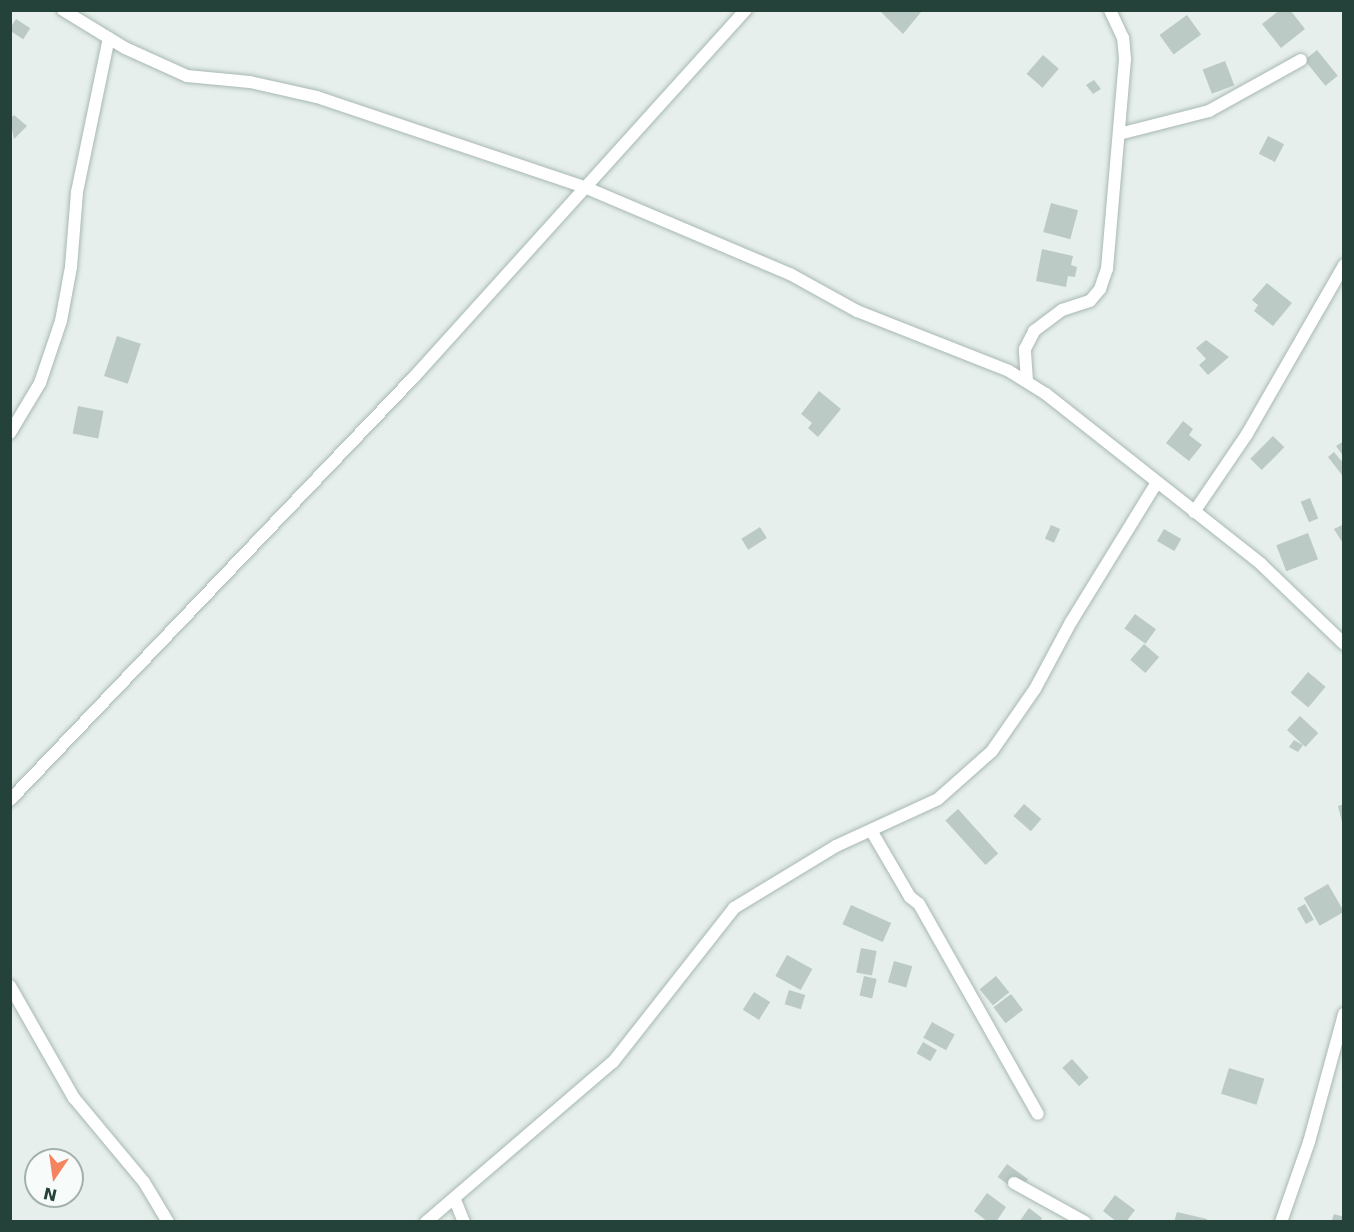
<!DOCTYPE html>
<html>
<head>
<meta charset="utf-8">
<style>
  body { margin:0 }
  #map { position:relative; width:1354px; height:1232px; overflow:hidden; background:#e6efeb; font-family:"DejaVu Sans",sans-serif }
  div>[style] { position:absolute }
  .building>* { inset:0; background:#bbcac4; transform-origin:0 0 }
  .roads { filter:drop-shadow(0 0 2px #a8b8b2) drop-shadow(0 0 2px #a8b8b2) }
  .street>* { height:12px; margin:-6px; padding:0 6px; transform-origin:6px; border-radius:6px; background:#fff }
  span { translate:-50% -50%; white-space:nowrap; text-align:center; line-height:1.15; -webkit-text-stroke:4.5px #f7fbf9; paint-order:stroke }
  .frame { position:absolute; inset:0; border:12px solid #24423a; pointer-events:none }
  .north { position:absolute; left:24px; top:1148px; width:60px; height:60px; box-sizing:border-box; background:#f7fbf9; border:2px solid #a3b1ad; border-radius:50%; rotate:193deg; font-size:16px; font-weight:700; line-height:24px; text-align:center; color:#24423a }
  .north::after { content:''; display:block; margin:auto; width:21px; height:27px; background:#f4845f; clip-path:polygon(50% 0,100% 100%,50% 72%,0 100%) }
</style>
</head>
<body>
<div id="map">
  <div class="building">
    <i style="clip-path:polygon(879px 10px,919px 10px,921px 12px,903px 34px)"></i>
    <i style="clip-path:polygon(1280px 10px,1290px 10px,1305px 29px,1281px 48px,1262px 24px)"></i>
    <i style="left:1187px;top:15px;width:24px;height:34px;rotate:54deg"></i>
    <i style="left:16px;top:19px;width:17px;height:13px;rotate:33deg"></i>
    <i style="left:1317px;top:50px;width:33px;height:16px;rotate:51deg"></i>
    <i style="left:1043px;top:55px;width:21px;height:25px;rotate:41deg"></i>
    <i style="left:1225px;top:61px;width:26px;height:24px;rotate:69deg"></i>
    <i style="clip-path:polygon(1094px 80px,1101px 89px,1093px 94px,1086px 85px)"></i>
    <i style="clip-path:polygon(14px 115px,27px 126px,14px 139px,10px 119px)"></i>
    <i style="left:1268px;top:136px;width:18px;height:20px;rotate:27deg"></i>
    <i style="left:1051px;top:203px;width:28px;height:30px;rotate:15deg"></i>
    <i style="clip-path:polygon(1042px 249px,1073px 256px,1071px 265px,1077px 267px,1075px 277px,1068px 276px,1066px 287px,1036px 281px)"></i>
    <i style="clip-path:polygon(1267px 283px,1292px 303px,1273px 326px,1254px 311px,1258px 305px,1252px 300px)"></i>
    <i style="left:117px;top:336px;width:25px;height:42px;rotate:18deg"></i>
    <i style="clip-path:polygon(1206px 340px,1229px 357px,1208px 375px,1199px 365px,1206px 359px,1196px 348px)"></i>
    <i style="clip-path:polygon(819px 391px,841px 409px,818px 437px,808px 428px,812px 423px,801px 414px)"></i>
    <i style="left:78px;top:406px;width:26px;height:28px;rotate:11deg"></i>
    <i style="clip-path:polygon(1183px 421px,1193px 429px,1189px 435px,1202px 445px,1189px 461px,1166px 443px)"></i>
    <i style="left:1273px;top:436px;width:16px;height:32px;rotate:45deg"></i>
    <i style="clip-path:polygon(1344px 441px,1344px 457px,1336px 446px)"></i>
    <i style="clip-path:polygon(1334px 452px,1344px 464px,1342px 475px,1328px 457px)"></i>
    <i style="left:1310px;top:498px;width:22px;height:10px;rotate:68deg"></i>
    <i style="clip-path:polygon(1344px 524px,1344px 545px,1334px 529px)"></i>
    <i style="left:1051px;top:525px;width:10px;height:15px;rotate:24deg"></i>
    <i style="left:760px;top:527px;width:13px;height:22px;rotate:58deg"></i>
    <i style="left:1164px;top:529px;width:20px;height:14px;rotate:30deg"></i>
    <i style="left:1308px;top:533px;width:28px;height:34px;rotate:69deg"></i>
    <i style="left:1135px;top:614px;width:26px;height:18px;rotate:36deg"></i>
    <i style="left:1144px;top:644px;width:20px;height:21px;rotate:41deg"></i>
    <i style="left:1308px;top:672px;width:23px;height:27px;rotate:40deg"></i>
    <i style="left:1300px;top:716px;width:25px;height:19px;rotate:43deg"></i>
    <i style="clip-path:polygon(1294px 740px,1303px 745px,1298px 752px,1289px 747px)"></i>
    <i style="left:1024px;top:804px;width:23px;height:16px;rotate:41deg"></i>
    <i style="clip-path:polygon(1344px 804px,1344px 826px,1343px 826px,1338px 806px)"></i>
    <i style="left:958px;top:809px;width:60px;height:17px;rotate:48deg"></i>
    <i style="left:1328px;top:884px;width:32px;height:28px;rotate:60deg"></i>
    <i style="left:1305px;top:904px;width:18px;height:9px;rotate:61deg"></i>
    <i style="left:851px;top:905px;width:44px;height:21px;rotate:24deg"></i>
    <i style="left:861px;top:948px;width:16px;height:25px;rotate:11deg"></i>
    <i style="left:787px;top:955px;width:29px;height:24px;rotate:29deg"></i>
    <i style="left:894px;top:961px;width:19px;height:22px;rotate:16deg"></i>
    <i style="left:864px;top:976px;width:13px;height:20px;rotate:13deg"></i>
    <i style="left:996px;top:976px;width:21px;height:21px;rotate:51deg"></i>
    <i style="left:789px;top:990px;width:17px;height:15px;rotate:17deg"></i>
    <i style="left:754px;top:992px;width:19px;height:21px;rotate:32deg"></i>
    <i style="left:1011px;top:994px;width:20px;height:22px;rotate:53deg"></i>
    <i style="left:932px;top:1022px;width:26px;height:18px;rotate:29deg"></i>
    <i style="left:923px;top:1042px;width:16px;height:13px;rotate:30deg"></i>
    <i style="left:1072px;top:1059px;width:25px;height:13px;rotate:48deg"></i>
    <i style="left:1229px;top:1068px;width:37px;height:27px;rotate:17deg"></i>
    <i style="left:1007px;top:1164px;width:26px;height:16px;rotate:36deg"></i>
    <i style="clip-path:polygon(987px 1193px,1006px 1207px,996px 1222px,988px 1222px,974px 1211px)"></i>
    <i style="clip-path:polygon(1115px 1195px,1135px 1210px,1126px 1222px,1117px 1222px,1103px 1211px)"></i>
    <i style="clip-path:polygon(1029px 1208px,1042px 1218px,1040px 1222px,1019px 1222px)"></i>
    <i style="clip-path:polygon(1177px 1212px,1207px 1219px,1206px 1222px,1174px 1222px)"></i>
    <i style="clip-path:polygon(1334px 1214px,1344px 1217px,1344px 1222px,1331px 1222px)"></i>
  </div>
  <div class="roads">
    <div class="street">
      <i style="left:63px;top:10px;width:73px;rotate:31.5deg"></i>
      <i style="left:125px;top:48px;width:68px;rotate:24.3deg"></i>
      <i style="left:187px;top:76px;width:63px;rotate:5.4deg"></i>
      <i style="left:250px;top:82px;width:69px;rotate:12.6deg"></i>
      <i style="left:317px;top:97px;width:285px;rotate:18.6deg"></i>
      <i style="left:587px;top:188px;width:220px;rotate:23deg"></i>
      <i style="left:790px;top:274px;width:77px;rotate:28.9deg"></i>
      <i style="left:857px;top:311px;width:163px;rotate:21.5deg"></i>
      <i style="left:1009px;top:371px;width:44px;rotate:31.9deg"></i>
      <i style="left:1046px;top:394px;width:274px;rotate:38.3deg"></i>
      <i style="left:1261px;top:564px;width:115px;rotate:43.9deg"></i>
      <i style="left:1119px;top:134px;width:93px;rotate:-14.3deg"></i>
      <i style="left:1209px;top:111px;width:105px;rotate:-29deg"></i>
      <i style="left:1027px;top:381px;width:32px;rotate:-94deg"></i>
      <i style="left:1025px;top:349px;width:20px;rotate:-63deg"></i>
      <i style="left:1034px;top:331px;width:35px;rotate:-37deg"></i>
      <i style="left:1062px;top:310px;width:29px;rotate:-18deg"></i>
      <i style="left:1090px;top:301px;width:16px;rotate:-50deg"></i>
      <i style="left:1100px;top:289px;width:21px;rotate:-71deg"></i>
      <i style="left:1107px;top:269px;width:211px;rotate:-85.1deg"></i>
      <i style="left:1125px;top:59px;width:21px;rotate:-95deg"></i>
      <i style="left:1123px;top:38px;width:31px;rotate:-115deg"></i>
      <i style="left:10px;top:433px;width:58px;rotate:-59deg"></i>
      <i style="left:40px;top:383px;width:65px;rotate:-71.3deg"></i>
      <i style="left:61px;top:321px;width:55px;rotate:-79.5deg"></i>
      <i style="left:71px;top:267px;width:75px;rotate:-85.4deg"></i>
      <i style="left:77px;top:192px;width:157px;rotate:-78.3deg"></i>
      <i style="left:1194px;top:512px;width:94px;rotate:-55.8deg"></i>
      <i style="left:1247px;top:434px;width:195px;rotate:-60.1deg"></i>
      <i style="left:10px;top:800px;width:585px;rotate:-46.32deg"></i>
      <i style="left:414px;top:377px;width:495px;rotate:-47.9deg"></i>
      <i style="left:872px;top:832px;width:75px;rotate:59.7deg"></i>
      <i style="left:910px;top:897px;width:11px;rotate:38deg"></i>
      <i style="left:919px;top:904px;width:241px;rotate:60.5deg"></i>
      <i style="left:10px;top:986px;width:129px;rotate:60.3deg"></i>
      <i style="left:74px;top:1098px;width:109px;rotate:50.2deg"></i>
      <i style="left:144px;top:1182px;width:47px;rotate:59deg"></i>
      <i style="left:1014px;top:1183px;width:81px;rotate:28.8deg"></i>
      <i style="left:455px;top:1200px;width:24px;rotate:68deg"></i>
      <i style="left:426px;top:1222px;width:246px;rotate:-40.6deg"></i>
      <i style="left:613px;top:1062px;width:196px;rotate:-51.8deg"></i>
      <i style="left:734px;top:908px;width:119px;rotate:-31.3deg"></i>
      <i style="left:836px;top:846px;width:112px;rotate:-24.7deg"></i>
      <i style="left:938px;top:799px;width:72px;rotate:-41.6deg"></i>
      <i style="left:992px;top:751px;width:75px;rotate:-55.3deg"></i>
      <i style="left:1035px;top:689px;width:76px;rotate:-61.8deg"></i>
      <i style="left:1071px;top:622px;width:162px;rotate:-58.4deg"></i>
      <i style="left:1281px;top:1222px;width:85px;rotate:-70.7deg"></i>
      <i style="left:1309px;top:1142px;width:133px;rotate:-74.7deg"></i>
    </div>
  </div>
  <div class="frame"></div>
  <div class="north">N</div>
</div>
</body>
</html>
